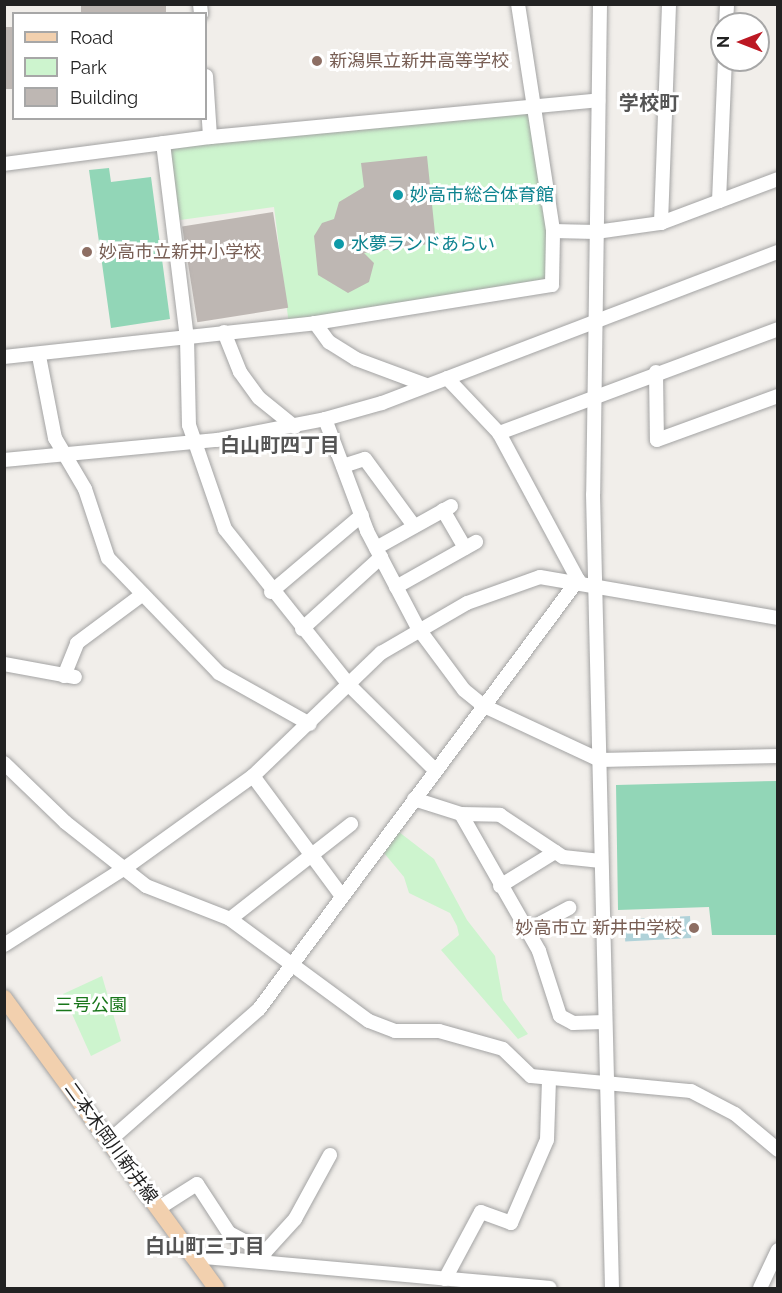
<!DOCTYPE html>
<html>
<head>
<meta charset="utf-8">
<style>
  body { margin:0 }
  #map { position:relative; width:782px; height:1293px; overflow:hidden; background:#f1eeea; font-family:Raleway,"Noto Sans JP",sans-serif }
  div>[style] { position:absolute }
  .park>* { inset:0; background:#cdf4ce }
  .pitch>* { inset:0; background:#92d6b7 }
  .water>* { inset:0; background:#b0d2d9; transform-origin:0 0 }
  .building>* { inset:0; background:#beb7b3; transform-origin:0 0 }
  .roads { filter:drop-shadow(0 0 2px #a3a3a3) drop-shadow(0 0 2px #a3a3a3) }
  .minor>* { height:14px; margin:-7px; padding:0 7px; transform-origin:7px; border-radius:7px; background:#fff }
  .major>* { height:16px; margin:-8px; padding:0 8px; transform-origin:8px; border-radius:8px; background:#f2d0ae }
  .dots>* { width:16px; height:16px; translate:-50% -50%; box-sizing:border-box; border:3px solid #fff; border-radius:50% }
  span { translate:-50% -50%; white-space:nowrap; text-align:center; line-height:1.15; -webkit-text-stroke:6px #fff; paint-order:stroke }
  .education-label { font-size:18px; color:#785e54 }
  .left { translate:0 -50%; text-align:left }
  .right { translate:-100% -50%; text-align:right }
  .culture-label { font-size:18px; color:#0d838f }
  .park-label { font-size:18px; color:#19761b }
  .street-label { font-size:18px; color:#222 }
  .neighbourhood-label { font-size:20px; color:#555; font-weight:700 }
  .frame { position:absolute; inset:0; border:6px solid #222; pointer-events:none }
  .legend { position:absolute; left:12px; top:12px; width:195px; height:108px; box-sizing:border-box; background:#fff; border:2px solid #a7a7a7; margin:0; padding:8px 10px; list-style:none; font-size:18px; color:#222 }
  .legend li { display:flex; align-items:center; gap:12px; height:30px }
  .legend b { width:30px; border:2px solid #a7a7a7 }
  .north { position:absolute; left:710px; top:12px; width:60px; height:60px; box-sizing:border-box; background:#fff; border:2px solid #a7a7a7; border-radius:50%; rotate:270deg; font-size:16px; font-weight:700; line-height:24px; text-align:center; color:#222 }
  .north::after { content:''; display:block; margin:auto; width:21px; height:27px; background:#bc1823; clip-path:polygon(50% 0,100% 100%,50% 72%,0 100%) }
</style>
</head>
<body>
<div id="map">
  <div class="park">
    <i style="clip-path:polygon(534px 107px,552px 285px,289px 325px,274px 207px,173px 221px,163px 143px)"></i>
    <i style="clip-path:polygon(399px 832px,434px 859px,467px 920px,495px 956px,503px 1000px,528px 1034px,518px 1039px,441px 950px,459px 935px,457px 926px,450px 913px,409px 893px,404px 877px,384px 853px)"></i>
    <i style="clip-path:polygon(102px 976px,121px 1041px,91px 1056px,63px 994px)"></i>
  </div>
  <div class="pitch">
    <i style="clip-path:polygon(109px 168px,111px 182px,151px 177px,170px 319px,111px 328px,89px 170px)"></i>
    <i style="clip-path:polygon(777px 781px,777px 935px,712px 935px,709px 907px,618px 910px,616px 785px)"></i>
  </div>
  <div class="water">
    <i style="left:690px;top:916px;width:22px;height:66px;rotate:87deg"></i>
  </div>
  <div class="building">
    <i style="left:81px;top:4px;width:85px;height:10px"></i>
    <i style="left:14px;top:27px;width:62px;height:10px;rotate:90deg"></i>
    <i style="clip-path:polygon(427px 156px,436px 243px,364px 253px,374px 263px,369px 282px,348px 293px,318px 275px,314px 236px,322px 223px,334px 219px,339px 202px,364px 187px,361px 163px)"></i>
    <i style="left:273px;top:212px;width:97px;height:92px;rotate:81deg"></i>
  </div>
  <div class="roads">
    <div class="minor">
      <i style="left:200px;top:4px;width:10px;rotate:84deg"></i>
      <i style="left:518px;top:4px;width:230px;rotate:81.2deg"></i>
      <i style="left:553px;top:231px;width:43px;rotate:1.3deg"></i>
      <i style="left:596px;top:232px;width:66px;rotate:-7.9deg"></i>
      <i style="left:661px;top:223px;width:125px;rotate:-20.6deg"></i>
      <i style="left:600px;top:4px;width:490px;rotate:90.8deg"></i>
      <i style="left:593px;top:494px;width:794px;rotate:88.63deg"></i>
      <i style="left:726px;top:24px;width:20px;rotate:-87deg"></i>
      <i style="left:206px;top:76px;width:61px;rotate:86.2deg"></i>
      <i style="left:163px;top:143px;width:196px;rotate:83deg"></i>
      <i style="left:187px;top:338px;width:87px;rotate:88.7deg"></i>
      <i style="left:189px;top:425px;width:110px;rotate:70.9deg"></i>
      <i style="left:225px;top:529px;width:199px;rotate:51.5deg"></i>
      <i style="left:349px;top:685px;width:121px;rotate:44.7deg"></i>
      <i style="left:4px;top:164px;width:208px;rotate:-7.5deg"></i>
      <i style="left:210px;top:137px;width:390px;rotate:-5.4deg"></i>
      <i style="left:719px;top:201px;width:141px;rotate:-87.6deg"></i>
      <i style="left:661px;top:223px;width:219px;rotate:-87.9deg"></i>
      <i style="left:315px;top:323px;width:24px;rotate:54deg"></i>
      <i style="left:329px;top:342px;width:32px;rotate:32deg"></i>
      <i style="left:356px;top:359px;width:75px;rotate:20.4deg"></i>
      <i style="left:224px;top:332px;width:43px;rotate:68.2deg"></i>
      <i style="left:240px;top:372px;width:32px;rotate:54deg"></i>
      <i style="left:259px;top:398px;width:46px;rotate:38.9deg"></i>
      <i style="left:39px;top:356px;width:84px;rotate:79deg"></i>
      <i style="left:55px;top:438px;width:59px;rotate:59.5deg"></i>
      <i style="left:85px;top:489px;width:73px;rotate:71.6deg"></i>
      <i style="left:108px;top:558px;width:160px;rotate:46deg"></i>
      <i style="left:219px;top:673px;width:104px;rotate:29.3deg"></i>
      <i style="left:4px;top:357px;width:313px;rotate:-6.2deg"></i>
      <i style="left:315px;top:323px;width:240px;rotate:-9.1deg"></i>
      <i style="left:552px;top:285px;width:54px;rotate:-88.9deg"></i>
      <i style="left:656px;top:372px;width:68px;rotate:89.2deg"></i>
      <i style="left:657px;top:440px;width:129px;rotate:-20deg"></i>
      <i style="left:447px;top:378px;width:76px;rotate:46.6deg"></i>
      <i style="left:499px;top:433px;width:167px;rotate:61.7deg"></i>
      <i style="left:325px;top:419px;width:120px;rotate:69.4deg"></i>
      <i style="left:367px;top:531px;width:110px;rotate:62.3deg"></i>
      <i style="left:418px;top:628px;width:77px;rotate:53.4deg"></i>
      <i style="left:464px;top:690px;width:26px;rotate:39deg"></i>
      <i style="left:484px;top:706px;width:128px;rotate:25deg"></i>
      <i style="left:600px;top:760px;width:178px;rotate:-1.3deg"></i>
      <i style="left:499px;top:433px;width:298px;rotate:-20.4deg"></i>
      <i style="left:4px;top:460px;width:214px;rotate:-5.4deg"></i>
      <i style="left:217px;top:440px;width:110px;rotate:-11deg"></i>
      <i style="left:325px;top:419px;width:59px;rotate:-15.7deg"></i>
      <i style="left:382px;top:403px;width:424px;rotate:-20.9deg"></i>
      <i style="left:343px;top:466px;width:23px;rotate:-18deg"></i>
      <i style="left:365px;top:459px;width:83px;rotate:53.8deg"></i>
      <i style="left:443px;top:510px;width:44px;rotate:59.9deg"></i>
      <i style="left:376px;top:548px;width:86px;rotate:-29.2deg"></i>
      <i style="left:396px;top:587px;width:92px;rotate:-29.4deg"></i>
      <i style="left:271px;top:592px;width:119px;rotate:-40.2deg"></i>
      <i style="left:302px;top:629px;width:107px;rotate:-42.3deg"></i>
      <i style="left:4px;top:664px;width:72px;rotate:10.4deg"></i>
      <i style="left:64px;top:676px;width:35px;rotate:-68deg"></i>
      <i style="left:77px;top:643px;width:82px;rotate:-36.6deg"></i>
      <i style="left:4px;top:763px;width:85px;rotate:44deg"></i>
      <i style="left:65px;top:822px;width:103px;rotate:38.3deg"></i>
      <i style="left:146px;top:886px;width:90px;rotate:21.4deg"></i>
      <i style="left:230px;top:919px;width:172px;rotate:36.3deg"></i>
      <i style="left:369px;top:1021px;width:28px;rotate:21deg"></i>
      <i style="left:395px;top:1031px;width:44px"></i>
      <i style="left:439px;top:1031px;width:66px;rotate:15.7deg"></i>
      <i style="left:503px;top:1049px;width:39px;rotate:44deg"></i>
      <i style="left:531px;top:1076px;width:161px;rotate:5.4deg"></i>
      <i style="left:691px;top:1091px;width:50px;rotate:27.6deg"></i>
      <i style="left:735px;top:1114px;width:56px;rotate:39.9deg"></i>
      <i style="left:253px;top:776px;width:148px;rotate:53.5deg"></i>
      <i style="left:414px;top:799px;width:49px;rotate:17.7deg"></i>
      <i style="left:461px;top:814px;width:39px;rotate:1deg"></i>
      <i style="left:500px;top:815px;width:76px;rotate:33.7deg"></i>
      <i style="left:563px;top:857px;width:38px;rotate:6deg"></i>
      <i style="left:461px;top:814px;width:158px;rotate:60.3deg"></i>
      <i style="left:539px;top:951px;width:68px;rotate:72.1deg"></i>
      <i style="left:560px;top:1016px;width:15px;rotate:28deg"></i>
      <i style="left:573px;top:1023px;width:31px;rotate:-2deg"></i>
      <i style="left:500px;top:886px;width:65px;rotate:-31.7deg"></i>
      <i style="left:230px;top:919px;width:154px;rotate:-38.1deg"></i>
      <i style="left:528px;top:930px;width:47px;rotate:-28.2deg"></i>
      <i style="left:4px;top:945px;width:143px;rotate:-32.5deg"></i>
      <i style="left:125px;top:868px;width:158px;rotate:-35.7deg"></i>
      <i style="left:253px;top:776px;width:178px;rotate:-43.9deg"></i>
      <i style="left:381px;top:653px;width:99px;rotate:-30.2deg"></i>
      <i style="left:467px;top:603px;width:77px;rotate:-19.6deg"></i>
      <i style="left:540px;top:577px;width:242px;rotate:9.8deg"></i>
      <i style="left:110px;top:1140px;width:198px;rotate:-41.3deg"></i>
      <i style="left:259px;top:1009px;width:535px;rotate:-53.37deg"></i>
      <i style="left:159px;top:1208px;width:45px;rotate:-32.3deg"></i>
      <i style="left:197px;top:1184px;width:59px;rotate:56.9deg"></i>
      <i style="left:229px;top:1233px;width:41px;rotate:27.8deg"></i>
      <i style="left:265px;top:1252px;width:45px;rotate:-47.7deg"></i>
      <i style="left:295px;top:1219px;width:73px;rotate:-61.3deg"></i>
      <i style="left:192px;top:1256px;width:359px;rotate:5.1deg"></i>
      <i style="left:445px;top:1279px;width:76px;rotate:-61.8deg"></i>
      <i style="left:481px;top:1212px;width:32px;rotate:20deg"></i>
      <i style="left:511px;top:1223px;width:90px;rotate:-66.6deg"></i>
      <i style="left:547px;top:1140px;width:60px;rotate:-88.1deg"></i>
      <i style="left:760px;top:1288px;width:42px;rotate:-64.7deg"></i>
    </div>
    <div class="major">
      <i style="left:4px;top:998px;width:359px;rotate:53.8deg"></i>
    </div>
  </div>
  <div class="dots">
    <i style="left:317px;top:61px;background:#8d6e63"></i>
    <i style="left:398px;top:195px;background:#0f9aa8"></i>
    <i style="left:339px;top:244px;background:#0f9aa8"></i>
    <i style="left:87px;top:252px;background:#8d6e63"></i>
    <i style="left:694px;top:928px;background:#8d6e63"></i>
  </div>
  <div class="education-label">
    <span class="left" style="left:329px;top:61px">新潟県立新井高等学校</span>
    <span class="left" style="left:99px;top:252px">妙高市立新井小学校</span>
    <span class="right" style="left:682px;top:928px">妙高市立 新井中学校</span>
  </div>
  <div class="culture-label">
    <span class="left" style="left:410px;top:195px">妙高市総合体育館</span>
    <span class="left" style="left:351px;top:244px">水夢ランドあらい</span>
  </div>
  <div class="park-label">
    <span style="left:91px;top:1005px">三号公園</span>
  </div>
  <div class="street-label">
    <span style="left:111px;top:1143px;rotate:54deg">二本木岡川新井線</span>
  </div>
  <div class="neighbourhood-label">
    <span style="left:649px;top:103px">学校町</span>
    <span style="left:280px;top:445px">白山町四丁目</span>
    <span style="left:205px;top:1246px">白山町三丁目</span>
  </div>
  <div class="frame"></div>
  <ul class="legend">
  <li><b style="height:8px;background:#f2d0ae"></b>Road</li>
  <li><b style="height:16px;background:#cdf4ce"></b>Park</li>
  <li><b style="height:16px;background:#beb7b3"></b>Building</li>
  </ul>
  <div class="north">N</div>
</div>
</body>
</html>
